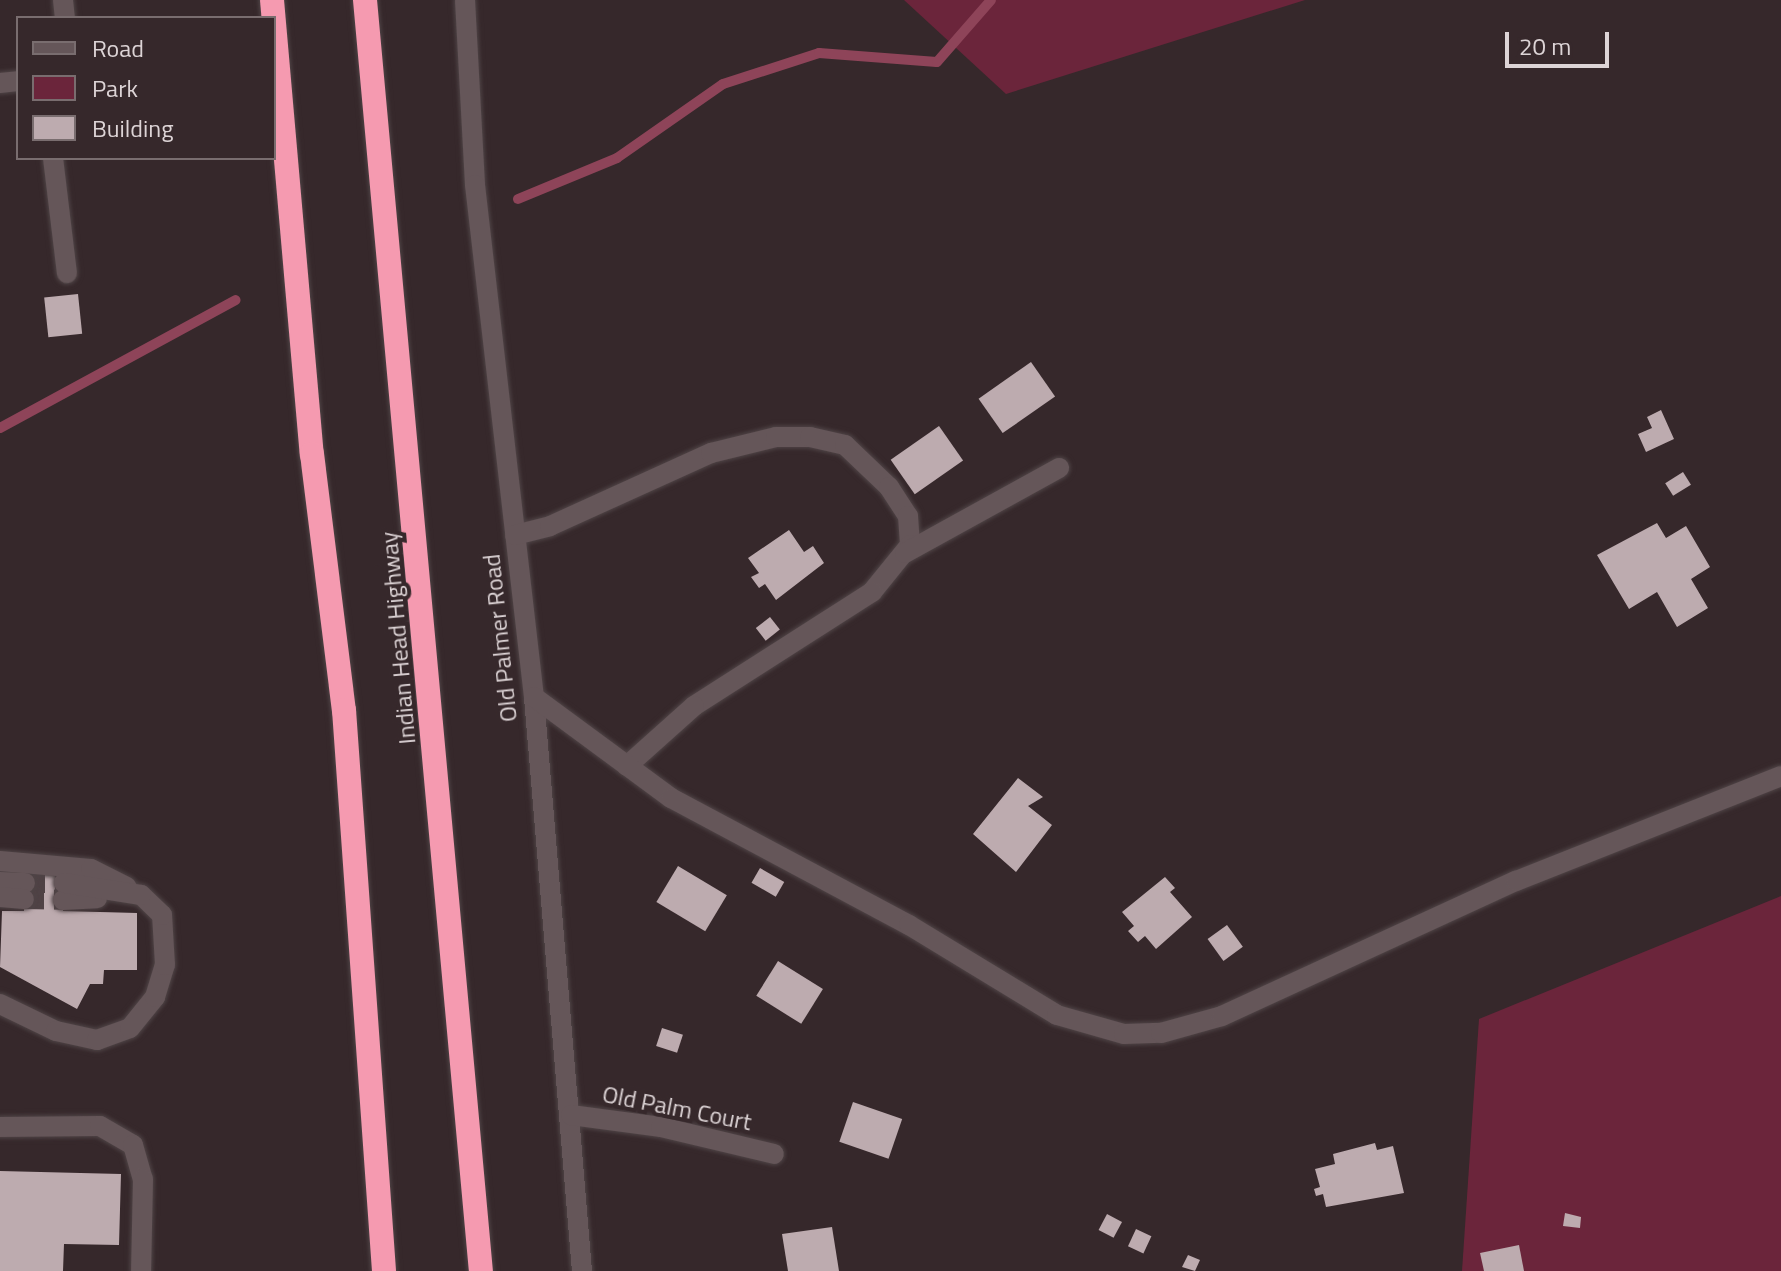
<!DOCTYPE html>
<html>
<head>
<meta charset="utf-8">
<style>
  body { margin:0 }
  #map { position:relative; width:1781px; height:1271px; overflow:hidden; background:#36282b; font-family:"Titillium Web",sans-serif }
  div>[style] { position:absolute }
  .green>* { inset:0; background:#6b253b }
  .stream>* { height:10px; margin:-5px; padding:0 5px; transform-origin:5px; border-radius:5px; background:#8e4459 }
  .building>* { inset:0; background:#bdabaf; transform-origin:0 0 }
  .minor-tunnel>* { height:20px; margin-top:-10px; transform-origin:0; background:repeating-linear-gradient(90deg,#4f4245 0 20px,transparent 0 30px) }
  .roads { filter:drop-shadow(0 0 2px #4f4446) drop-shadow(0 0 2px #4f4446) }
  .minor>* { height:20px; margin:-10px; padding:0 10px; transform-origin:10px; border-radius:10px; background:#655659 }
  .highway>* { height:24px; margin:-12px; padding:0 12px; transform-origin:12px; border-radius:12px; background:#f59ab0 }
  span { translate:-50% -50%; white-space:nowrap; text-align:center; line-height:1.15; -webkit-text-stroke:8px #36282b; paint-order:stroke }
  .street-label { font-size:24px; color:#ddd4d6 }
  .legend { position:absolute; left:16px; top:16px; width:260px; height:144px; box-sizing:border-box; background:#36282b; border:2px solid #796d6f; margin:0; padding:10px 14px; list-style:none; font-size:24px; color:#ddd4d6 }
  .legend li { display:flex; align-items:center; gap:16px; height:40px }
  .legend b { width:40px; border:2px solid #796d6f }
  .scale { position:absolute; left:1505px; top:32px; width:104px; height:36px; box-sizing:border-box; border:4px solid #ddd4d6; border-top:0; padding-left:10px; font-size:24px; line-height:28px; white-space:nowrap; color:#ddd4d6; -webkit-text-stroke:6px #36282b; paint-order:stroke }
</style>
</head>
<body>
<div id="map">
  <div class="green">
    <i style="clip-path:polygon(904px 0,1305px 0,1006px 94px)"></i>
    <i style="clip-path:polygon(1781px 896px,1781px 1271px,1462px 1271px,1479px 1019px)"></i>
  </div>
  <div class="stream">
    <i style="left:518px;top:199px;width:107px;rotate:-22.5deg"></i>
    <i style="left:617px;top:158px;width:129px;rotate:-34.9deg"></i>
    <i style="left:723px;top:84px;width:101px;rotate:-17.9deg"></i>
    <i style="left:819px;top:53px;width:118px;rotate:4.4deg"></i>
    <i style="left:937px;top:62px;width:82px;rotate:-48.9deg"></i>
    <i style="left:0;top:428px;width:268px;rotate:-28.5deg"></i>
  </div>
  <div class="building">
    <i style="left:78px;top:294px;width:40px;height:34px;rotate:84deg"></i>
    <i style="left:1031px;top:362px;width:42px;height:64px;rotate:55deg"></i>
    <i style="clip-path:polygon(1661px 410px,1674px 439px,1646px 452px,1638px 434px,1652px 428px,1647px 417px)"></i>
    <i style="left:939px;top:426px;width:42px;height:59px;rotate:55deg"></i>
    <i style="left:1683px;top:472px;width:15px;height:21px;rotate:58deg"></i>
    <i style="clip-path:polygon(1657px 523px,1666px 538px,1686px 526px,1710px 567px,1691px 579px,1708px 608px,1677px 627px,1657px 592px,1629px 609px,1597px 555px)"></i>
    <i style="clip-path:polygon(789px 530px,804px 552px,813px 546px,824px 563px,776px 600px,765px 584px,759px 588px,751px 577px,759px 573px,748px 558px)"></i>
    <i style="left:770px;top:617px;width:16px;height:18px;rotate:52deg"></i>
    <i style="clip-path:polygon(1018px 778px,1043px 797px,1028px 806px,1052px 825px,1016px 872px,973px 834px)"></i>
    <i style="left:678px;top:866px;width:57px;height:42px;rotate:31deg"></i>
    <i style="clip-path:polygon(26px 867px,64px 868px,63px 911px,137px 913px,137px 970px,104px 970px,103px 984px,90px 984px,77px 1009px,0 967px,2px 911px,24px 911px)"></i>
    <i style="left:760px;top:868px;width:28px;height:17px;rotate:30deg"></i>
    <i style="clip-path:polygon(1165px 877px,1175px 888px,1170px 892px,1192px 917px,1156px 949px,1145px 936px,1138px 942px,1128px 931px,1134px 926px,1122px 912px)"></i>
    <i style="left:1227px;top:925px;width:27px;height:24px;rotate:54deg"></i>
    <i style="left:778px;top:961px;width:53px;height:41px;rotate:32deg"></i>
    <i style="left:662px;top:1028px;width:22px;height:19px;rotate:18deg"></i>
    <i style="left:853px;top:1102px;width:52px;height:42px;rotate:19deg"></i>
    <i style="clip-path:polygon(1375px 1143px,1377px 1150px,1393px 1146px,1404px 1193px,1326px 1207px,1323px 1194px,1316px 1196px,1314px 1189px,1320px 1187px,1315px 1169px,1335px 1164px,1333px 1154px)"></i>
    <i style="clip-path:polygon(0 1171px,121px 1174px,119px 1245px,64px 1244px,63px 1271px,0 1271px)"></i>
    <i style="clip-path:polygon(1565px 1213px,1581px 1217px,1580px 1228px,1563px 1226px)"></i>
    <i style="left:1107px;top:1214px;width:17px;height:18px;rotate:28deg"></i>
    <i style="clip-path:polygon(832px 1227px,839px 1271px,788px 1271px,782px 1234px)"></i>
    <i style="left:1136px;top:1229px;width:17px;height:19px;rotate:25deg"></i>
    <i style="clip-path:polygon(1519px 1245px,1524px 1271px,1484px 1271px,1480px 1253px)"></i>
    <i style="clip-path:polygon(1188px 1255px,1200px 1260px,1195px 1271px,1182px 1267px)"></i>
  </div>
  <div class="minor-tunnel">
    <i style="left:25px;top:883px;width:39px"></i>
    <i style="left:24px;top:899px;width:39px;rotate:1deg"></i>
  </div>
  <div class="roads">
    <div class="minor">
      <i style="left:63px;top:0;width:18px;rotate:84deg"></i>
      <i style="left:465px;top:0;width:185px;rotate:86.9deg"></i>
      <i style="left:475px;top:185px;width:515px;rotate:83.43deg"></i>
      <i style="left:534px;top:697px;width:576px;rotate:85.22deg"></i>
      <i style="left:0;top:83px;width:18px;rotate:-6deg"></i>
      <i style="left:53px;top:158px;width:116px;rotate:83.1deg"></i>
      <i style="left:515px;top:535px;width:36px;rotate:-14deg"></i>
      <i style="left:550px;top:526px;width:177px;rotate:-24.4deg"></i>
      <i style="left:711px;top:453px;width:67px;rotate:-13.8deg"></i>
      <i style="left:776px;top:437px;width:34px"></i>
      <i style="left:810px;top:437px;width:36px;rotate:13deg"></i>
      <i style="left:845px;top:445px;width:61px;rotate:43.7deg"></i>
      <i style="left:889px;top:487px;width:35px;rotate:57deg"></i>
      <i style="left:908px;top:516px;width:29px;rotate:86deg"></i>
      <i style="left:910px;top:545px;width:60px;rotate:129deg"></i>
      <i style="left:872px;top:592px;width:211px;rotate:147.4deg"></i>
      <i style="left:694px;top:706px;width:90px;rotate:138.2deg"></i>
      <i style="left:905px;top:553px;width:176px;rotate:-28.9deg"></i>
      <i style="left:534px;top:697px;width:170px;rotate:36.4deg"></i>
      <i style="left:671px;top:798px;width:270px;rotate:28.1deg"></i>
      <i style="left:909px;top:925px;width:173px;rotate:31.3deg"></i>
      <i style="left:1057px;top:1015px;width:70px;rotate:15.8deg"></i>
      <i style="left:1124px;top:1034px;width:37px;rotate:-2deg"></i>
      <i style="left:1161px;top:1033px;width:63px;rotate:-15.6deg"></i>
      <i style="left:1222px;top:1016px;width:324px;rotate:-24.7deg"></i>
      <i style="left:1516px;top:881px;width:285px;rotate:-21.6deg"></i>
      <i style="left:0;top:861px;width:91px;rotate:5deg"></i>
      <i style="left:91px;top:869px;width:40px;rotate:26.6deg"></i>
      <i style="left:0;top:882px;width:25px;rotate:2deg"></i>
      <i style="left:0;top:897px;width:24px;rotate:5deg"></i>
      <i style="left:63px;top:900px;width:34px;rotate:-3deg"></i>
      <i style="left:0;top:1004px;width:62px;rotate:25.7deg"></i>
      <i style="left:56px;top:1031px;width:42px;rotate:12.4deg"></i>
      <i style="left:97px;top:1040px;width:35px;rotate:-20deg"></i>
      <i style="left:130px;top:1028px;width:40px;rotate:-51deg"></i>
      <i style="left:155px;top:997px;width:34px;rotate:-73deg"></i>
      <i style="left:165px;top:965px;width:50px;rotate:-93.4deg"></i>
      <i style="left:162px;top:915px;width:29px;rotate:-136deg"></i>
      <i style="left:141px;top:895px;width:78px;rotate:-171.1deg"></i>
      <i style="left:571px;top:1115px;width:91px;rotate:7.6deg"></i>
      <i style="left:661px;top:1127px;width:116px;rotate:13.4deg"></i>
      <i style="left:0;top:1127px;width:100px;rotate:-0.6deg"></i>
      <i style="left:100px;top:1126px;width:38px;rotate:30deg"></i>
      <i style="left:133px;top:1145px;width:35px;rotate:74deg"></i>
      <i style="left:143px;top:1179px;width:92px;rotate:91.2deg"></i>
    </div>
    <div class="highway">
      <i style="left:272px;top:0;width:456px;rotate:85deg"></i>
      <i style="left:312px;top:454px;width:258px;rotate:82.9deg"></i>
      <i style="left:344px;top:710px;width:562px;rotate:85.92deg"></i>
      <i style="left:365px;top:0;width:1276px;rotate:84.79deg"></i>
    </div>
  </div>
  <div class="street-label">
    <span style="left:398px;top:638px;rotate:-95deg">Indian Head Highway</span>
    <span style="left:500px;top:638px;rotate:-96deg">Old Palmer Road</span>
    <span style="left:677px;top:1108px;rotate:11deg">Old Palm Court</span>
  </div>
  <ul class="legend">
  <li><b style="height:10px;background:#655659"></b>Road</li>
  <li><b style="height:22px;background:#6b253b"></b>Park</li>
  <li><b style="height:22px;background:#bdabaf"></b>Building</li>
  </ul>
  <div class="scale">20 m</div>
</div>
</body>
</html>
